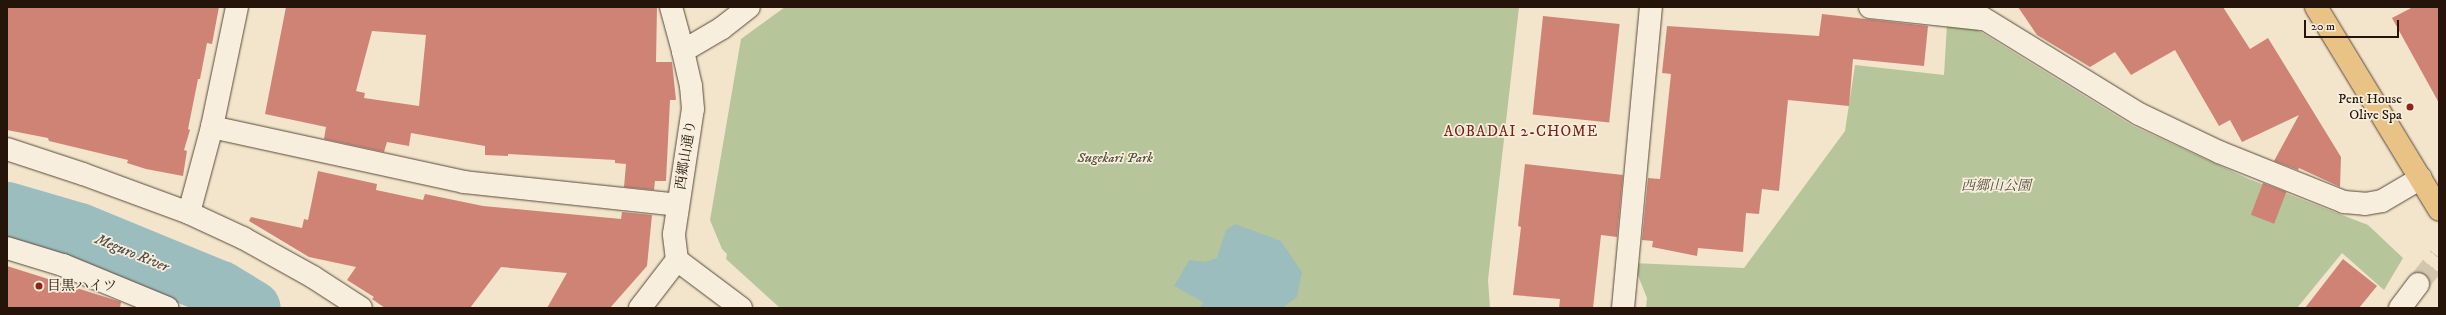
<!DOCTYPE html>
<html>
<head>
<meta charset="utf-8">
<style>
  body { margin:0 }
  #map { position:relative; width:2446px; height:315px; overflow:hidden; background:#f2e5cb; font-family:"IM FELL DW Pica","Noto Serif JP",serif }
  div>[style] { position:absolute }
  .green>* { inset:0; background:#b7c59a }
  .water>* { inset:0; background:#9cbdbd }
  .river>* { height:57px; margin:-28.5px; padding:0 28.5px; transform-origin:28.5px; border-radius:28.5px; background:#9cbdbd }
  .building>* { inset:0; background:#cf8375; transform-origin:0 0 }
  .secondary-tunnel>* { height:22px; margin-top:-11px; transform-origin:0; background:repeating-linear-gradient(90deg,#d3c6ae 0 22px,transparent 0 33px) }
  .roads { filter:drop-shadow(0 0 1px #58483a) drop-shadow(0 0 1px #58483a) }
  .street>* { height:22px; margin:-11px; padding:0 11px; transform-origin:11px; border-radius:11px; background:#f7eedd }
  .secondary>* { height:22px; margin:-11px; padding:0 11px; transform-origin:11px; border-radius:11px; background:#f7eedd }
  .primary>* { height:22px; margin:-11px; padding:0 11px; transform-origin:11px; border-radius:11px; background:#e9c286 }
  .dots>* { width:11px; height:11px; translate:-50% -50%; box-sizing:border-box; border:2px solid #f7eedd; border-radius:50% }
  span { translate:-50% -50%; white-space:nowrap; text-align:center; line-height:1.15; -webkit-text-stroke:3.5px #f7eedd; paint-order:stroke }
  .poi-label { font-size:14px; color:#251409 }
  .right { translate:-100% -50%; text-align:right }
  .left { translate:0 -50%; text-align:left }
  .street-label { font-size:14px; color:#251409 }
  .park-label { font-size:14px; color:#58523c; font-style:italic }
  .neighbourhood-label { font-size:15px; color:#7a1f14; letter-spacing:1px }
  .water-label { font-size:15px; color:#4f4f48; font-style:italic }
  .frame { position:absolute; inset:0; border:8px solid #251409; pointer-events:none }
  .scale { position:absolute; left:2304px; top:20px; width:95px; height:18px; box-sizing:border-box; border:2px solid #251409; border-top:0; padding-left:5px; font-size:12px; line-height:14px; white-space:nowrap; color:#251409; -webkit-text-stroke:3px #f7eedd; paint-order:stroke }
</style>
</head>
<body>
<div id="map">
  <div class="green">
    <i style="clip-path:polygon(785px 7px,1519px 7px,1488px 280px,1490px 308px,780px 308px,726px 259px,727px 254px,722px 249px,710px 220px,741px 39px)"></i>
    <i style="clip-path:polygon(1947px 25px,1971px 26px,2133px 126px,2249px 179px,2368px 225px,2403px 258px,2384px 290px,2342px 253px,2297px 308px,1646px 308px,1647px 298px,1633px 263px,1744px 268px,1845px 131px,1855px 65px,1944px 75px)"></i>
  </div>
  <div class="water">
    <i style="clip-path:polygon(1235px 224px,1281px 241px,1302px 272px,1297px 297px,1282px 308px,1200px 308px,1203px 302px,1174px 286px,1189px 260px,1205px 262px,1217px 258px,1226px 230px)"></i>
  </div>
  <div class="river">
    <i style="left:7px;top:210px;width:75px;rotate:16.3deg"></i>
    <i style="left:79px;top:231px;width:152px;rotate:22.4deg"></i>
    <i style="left:220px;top:289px;width:37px;rotate:31deg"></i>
  </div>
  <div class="building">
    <i style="clip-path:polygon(7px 7px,219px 7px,212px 44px,207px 43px,200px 79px,198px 79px,188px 129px,190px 130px,184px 150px,187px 151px,183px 176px,146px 169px,127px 163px,128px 160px,49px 141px,48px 138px,7px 130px)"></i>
    <i style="clip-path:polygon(evenodd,286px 7px,657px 7px,656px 62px,672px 62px,676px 100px,670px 100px,666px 181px,655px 181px,654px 190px,624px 187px,626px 164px,615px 163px,615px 160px,508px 154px,508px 156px,485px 155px,485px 146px,411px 133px,409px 146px,387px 142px,384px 152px,324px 139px,326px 127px,265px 114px,286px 7px,372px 31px,426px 35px,419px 106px,364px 98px,365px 93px,356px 91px,372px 31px)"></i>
    <i style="clip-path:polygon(2018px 7px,2223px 7px,2250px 49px,2268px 38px,2341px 157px,2340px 187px,2299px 168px,2298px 170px,2274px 161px,2299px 115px,2242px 142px,2230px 120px,2219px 126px,2175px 50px,2131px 75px,2115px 52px,2090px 67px,2037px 35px)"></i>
    <i style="clip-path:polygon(2413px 7px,2439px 7px,2439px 103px,2392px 18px)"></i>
    <i style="clip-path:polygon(1822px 14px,1928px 26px,1924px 66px,1853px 59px,1849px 106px,1788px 100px,1779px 191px,1762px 189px,1759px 214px,1746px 213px,1743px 252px,1698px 248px,1697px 256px,1652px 247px,1653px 241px,1642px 240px,1648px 178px,1660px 179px,1671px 74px,1662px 73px,1667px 26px,1819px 36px)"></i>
    <i style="left:1543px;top:16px;width:77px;height:99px;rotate:6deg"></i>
    <i style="clip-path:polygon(1525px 164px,1623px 175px,1617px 237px,1601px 235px,1593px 308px,1559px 308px,1560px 299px,1513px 295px,1521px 227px,1518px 226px)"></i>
    <i style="clip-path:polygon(318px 171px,377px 184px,376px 190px,423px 200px,425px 194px,483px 206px,621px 219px,622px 212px,652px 215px,647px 266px,610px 308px,547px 308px,567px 273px,501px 267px,470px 308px,385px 308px,372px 299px,374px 297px,347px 280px,356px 267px,309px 257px,249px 221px,251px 217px,302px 228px,304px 219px,308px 220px)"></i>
    <i style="left:2263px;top:183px;width:25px;height:34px;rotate:21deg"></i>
    <i style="clip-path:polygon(2343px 259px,2377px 286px,2359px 308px,2305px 308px)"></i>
    <i style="clip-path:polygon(7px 266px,121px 302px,120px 308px,7px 308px)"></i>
  </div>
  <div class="secondary-tunnel">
    <i style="left:2418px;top:284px;width:34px;rotate:-52deg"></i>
  </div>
  <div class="roads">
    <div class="street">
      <i style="left:237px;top:7px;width:123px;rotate:101.8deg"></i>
      <i style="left:212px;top:127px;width:89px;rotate:105deg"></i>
      <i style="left:189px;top:213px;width:60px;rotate:24.8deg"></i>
      <i style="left:243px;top:238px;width:80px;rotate:29.1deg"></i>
      <i style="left:313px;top:277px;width:57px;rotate:32.9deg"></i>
      <i style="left:671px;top:7px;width:46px;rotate:74.7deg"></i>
      <i style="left:1870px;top:7px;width:112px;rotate:6.2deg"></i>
      <i style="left:1965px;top:7px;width:204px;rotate:31.6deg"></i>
      <i style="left:2139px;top:114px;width:89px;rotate:25.4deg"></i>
      <i style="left:2219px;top:152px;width:135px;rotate:21.8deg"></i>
      <i style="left:2344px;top:202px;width:21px;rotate:5deg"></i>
      <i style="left:2365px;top:204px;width:17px;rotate:-10deg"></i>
      <i style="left:2382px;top:201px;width:45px;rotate:-30.5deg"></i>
      <i style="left:212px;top:127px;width:258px;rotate:12.3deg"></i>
      <i style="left:464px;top:182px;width:215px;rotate:6.1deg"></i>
      <i style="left:7px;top:149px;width:80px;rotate:18.2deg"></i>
      <i style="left:83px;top:174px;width:113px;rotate:20.2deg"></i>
      <i style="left:7px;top:248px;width:59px;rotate:16.9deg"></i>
      <i style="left:63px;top:265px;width:113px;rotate:22.3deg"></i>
      <i style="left:640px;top:308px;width:61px;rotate:-52.4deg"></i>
      <i style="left:677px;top:260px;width:26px;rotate:-97deg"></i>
      <i style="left:674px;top:234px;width:126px;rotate:-81.4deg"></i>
      <i style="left:693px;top:109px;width:23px;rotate:-95deg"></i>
      <i style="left:691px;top:86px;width:36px;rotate:-103deg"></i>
      <i style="left:683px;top:51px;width:45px;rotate:-30.5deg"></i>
      <i style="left:722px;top:28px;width:34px;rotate:-38deg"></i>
      <i style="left:1623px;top:308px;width:302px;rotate:-84.7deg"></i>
    </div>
    <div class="secondary">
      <i style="left:677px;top:260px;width:80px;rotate:36.9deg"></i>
      <i style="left:2400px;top:308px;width:30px;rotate:-53deg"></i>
    </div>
    <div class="primary">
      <i style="left:2316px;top:7px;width:237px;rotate:58.7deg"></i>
    </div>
  </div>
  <div class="dots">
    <i style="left:2410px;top:107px;background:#8f2418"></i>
    <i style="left:39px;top:286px;background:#8f2418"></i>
  </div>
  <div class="poi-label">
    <span class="right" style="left:2402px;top:107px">Pent House<br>Olive Spa</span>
    <span class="left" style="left:47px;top:286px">目黒ハイツ</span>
  </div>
  <div class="street-label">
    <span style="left:686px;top:155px;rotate:-81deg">西郷山通り</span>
  </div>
  <div class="park-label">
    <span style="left:1115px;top:158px">Sugekari Park</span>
    <span style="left:1996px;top:186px">西郷山公園</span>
  </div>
  <div class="neighbourhood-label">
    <span style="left:1521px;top:132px">AOBADAI 2-CHOME</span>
  </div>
  <div class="water-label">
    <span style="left:132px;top:253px;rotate:22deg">Meguro River</span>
  </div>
  <div class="frame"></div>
  <div class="scale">20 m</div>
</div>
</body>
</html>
